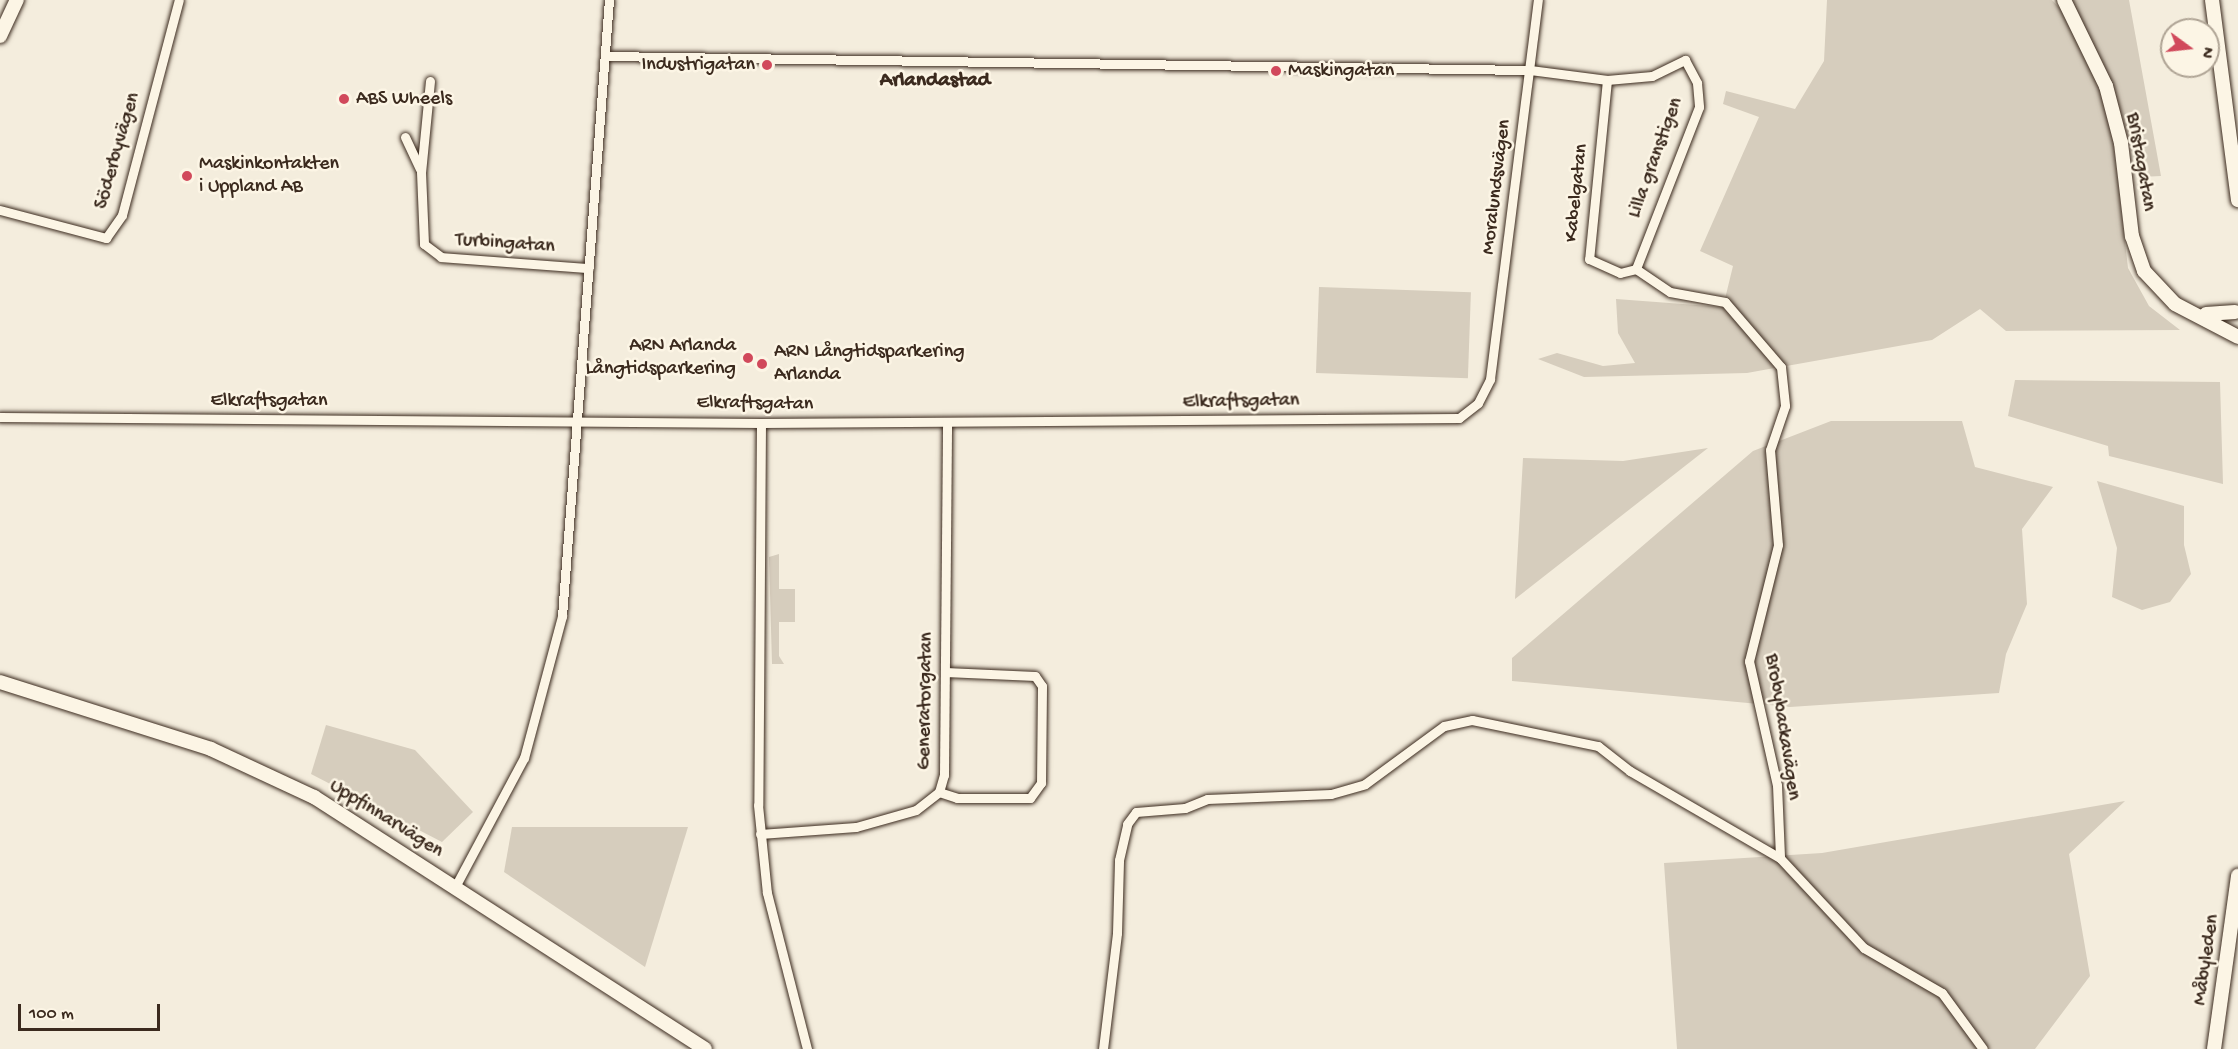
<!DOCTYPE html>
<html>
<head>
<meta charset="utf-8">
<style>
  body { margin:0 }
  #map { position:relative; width:2238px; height:1049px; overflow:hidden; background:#f4eddd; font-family:"Gochi Hand",sans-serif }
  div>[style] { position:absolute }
  .green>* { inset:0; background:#d6cdbd; transform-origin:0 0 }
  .roads { filter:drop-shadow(0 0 2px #3b2a1e) drop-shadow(0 0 2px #3b2a1e) }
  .street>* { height:9px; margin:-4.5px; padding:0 4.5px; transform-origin:4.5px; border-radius:4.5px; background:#fcf5e5 }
  .secondary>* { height:14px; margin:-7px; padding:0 7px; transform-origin:7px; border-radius:7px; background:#fcf5e5 }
  .dots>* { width:16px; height:16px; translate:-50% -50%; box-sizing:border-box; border:3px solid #fcf5e5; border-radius:50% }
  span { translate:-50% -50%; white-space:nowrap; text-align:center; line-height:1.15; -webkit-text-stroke:5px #fcf5e5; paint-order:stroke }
  .poi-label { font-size:20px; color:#3b2a1e }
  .right { translate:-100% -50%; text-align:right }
  .left { translate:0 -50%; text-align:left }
  .street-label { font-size:20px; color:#3b2a1e }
  .neighbourhood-label { font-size:21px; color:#3b2a1e; font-weight:700 }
  .north { position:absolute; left:2160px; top:18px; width:60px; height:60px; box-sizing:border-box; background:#fcf5e5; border:2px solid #afa495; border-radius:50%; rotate:105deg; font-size:16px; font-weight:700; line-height:24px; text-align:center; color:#3b2a1e }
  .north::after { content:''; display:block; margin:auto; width:21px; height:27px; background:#d1495b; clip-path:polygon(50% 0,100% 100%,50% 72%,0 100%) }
  .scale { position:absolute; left:18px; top:1004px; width:142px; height:27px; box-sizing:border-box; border:3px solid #3b2a1e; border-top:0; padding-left:8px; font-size:18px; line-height:21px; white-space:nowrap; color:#3b2a1e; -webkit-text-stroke:4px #fcf5e5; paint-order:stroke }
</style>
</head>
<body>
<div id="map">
  <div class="green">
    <i style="clip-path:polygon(1827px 0,2052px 0,2076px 26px,2109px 105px,2128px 268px,2149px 306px,2180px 330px,2006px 331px,1980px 309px,1932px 340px,1747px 373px,1584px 377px,1538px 359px,1557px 353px,1603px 366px,1635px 363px,1618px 333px,1616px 299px,1723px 307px,1733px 266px,1700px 251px,1759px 117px,1723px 104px,1726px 91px,1795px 109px,1824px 61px)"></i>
    <i style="clip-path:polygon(2071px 0,2129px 0,2161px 176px,2140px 177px,2115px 99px)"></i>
    <i style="left:1319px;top:287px;width:152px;height:86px;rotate:2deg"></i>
    <i style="clip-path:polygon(2015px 380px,2220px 382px,2223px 484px,2109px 456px,2108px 446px,2008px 416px)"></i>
    <i style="clip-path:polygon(1831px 421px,1962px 421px,1975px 467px,2053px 487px,2022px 529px,2027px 604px,2006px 654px,1999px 693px,1790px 707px,1512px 681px,1512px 658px,1753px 451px)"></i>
    <i style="clip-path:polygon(1708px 448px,1515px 599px,1523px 458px,1623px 461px)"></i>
    <i style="clip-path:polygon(2097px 481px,2184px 506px,2184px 545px,2191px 574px,2170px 602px,2142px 610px,2112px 597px,2117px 548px)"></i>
    <i style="clip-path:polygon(779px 554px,779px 589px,795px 589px,795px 622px,779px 622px,779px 656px,784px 664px,772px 664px,769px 557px)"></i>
    <i style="clip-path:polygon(326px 725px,415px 750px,473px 812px,442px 842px,311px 774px)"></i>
    <i style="clip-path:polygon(2125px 801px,2069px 854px,2090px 976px,2035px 1049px,1677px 1049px,1664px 863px,1822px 853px)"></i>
    <i style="clip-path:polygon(512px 827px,688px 827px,645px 967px,504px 872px)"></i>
  </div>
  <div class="roads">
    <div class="street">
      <i style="left:605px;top:56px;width:925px;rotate:0.87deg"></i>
      <i style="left:1530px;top:70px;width:78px;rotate:7.4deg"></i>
      <i style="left:1607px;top:80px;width:45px;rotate:-5.1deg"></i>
      <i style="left:1652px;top:76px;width:37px;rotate:-26deg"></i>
      <i style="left:1685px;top:60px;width:26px;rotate:62deg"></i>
      <i style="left:1697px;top:83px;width:24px;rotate:85deg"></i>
      <i style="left:1699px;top:107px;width:174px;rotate:111.3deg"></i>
      <i style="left:1607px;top:80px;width:180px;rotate:95.7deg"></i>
      <i style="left:1589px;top:259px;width:34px;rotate:24deg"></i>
      <i style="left:1620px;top:273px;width:16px;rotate:-14deg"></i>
      <i style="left:430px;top:81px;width:91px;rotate:95.6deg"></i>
      <i style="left:421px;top:172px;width:72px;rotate:87.6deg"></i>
      <i style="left:424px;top:244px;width:21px;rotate:37deg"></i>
      <i style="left:441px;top:257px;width:148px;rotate:4.3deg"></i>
      <i style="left:405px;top:137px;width:35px;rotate:65deg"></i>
      <i style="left:0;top:210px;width:110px;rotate:14.8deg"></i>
      <i style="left:106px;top:238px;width:28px;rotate:-55deg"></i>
      <i style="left:122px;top:215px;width:222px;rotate:-75.2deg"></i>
      <i style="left:1636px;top:269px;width:41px;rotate:34.1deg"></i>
      <i style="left:1670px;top:292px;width:56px;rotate:10.3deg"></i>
      <i style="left:1725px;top:302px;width:86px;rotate:49.3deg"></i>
      <i style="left:1781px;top:367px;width:39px;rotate:84deg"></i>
      <i style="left:1785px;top:406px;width:46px;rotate:108.8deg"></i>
      <i style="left:1770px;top:450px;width:95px;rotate:85.2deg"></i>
      <i style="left:1778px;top:545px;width:120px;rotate:104deg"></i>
      <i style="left:1749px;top:661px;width:127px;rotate:77.3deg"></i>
      <i style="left:1777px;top:785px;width:73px;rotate:87.6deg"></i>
      <i style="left:0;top:417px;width:761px;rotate:0.45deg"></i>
      <i style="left:761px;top:423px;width:698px;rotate:-0.41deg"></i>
      <i style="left:1459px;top:418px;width:24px;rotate:-38deg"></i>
      <i style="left:1478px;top:403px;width:27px;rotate:-63deg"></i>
      <i style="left:1490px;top:379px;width:382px;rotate:-82.8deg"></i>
      <i style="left:761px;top:423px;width:382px;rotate:90.4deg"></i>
      <i style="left:758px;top:805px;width:88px;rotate:84.2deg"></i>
      <i style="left:767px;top:893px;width:161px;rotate:75.6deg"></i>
      <i style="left:939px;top:792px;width:19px;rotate:18deg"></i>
      <i style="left:957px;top:798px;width:73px"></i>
      <i style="left:1030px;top:798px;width:19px;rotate:-54deg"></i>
      <i style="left:1041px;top:783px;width:97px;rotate:-89.4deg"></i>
      <i style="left:1042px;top:686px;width:12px;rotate:-125deg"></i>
      <i style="left:1035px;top:676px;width:90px;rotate:-177.5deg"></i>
      <i style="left:760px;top:834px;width:96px;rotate:-4.2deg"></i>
      <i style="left:856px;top:827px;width:62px;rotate:-15.8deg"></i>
      <i style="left:916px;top:810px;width:29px;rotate:-38deg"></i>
      <i style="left:939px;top:792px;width:18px;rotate:-74deg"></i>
      <i style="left:944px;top:775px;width:353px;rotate:-89.5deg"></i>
      <i style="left:455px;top:887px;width:146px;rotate:-61.9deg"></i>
      <i style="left:524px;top:758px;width:147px;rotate:-75deg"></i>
      <i style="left:562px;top:616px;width:618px;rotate:-85.64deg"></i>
      <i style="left:1103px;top:1049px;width:117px;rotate:-83.1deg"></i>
      <i style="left:1117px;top:933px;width:73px;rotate:-88.4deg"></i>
      <i style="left:1119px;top:860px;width:37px;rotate:-77deg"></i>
      <i style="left:1127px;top:824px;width:15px;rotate:-53deg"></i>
      <i style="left:1136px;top:812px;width:49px;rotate:-4.7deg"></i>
      <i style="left:1185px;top:808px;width:24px;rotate:-22deg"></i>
      <i style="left:1207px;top:799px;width:124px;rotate:-2.3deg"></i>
      <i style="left:1331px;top:794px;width:35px;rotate:-16deg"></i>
      <i style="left:1365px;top:784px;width:98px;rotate:-36.3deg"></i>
      <i style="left:1444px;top:726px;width:29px;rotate:-12deg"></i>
      <i style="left:1472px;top:720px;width:129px;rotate:11.7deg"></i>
      <i style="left:1598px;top:746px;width:41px;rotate:38deg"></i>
      <i style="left:1630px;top:771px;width:173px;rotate:30.1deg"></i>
      <i style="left:1780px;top:858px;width:123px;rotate:47deg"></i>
      <i style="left:1864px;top:948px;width:90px;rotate:30deg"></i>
      <i style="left:1942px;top:993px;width:69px;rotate:53.8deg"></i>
    </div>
    <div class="secondary">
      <i style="left:2064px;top:0;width:96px;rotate:64deg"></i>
      <i style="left:2106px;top:86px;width:59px;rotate:75.3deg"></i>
      <i style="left:2121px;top:143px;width:94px;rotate:83.3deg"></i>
      <i style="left:2132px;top:236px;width:37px;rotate:71deg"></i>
      <i style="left:2144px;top:271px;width:45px;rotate:46.8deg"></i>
      <i style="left:2175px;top:304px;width:71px;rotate:27.6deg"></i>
      <i style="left:2212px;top:0;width:202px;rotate:82.6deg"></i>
      <i style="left:0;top:36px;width:40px;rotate:-65deg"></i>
      <i style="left:2206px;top:314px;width:29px;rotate:-4deg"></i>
      <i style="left:0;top:682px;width:221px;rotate:17.6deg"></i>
      <i style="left:211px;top:749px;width:114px;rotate:25deg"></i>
      <i style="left:314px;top:797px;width:465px;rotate:32.8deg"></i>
      <i style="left:2214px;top:1049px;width:175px;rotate:-82.1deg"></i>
    </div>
  </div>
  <div class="dots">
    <i style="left:767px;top:65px;background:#d1495b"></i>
    <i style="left:1276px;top:71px;background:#d1495b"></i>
    <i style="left:344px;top:99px;background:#d1495b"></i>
    <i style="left:187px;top:176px;background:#d1495b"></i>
    <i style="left:748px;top:358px;background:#d1495b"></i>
    <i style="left:762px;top:364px;background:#d1495b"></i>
  </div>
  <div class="poi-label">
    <span class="right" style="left:755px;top:65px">Industrigatan</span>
    <span class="left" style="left:1288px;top:71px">Maskingatan</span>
    <span class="left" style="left:356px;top:99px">ABS Wheels</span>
    <span class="left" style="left:199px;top:176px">Maskinkontakten<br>i Uppland AB</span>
    <span class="right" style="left:736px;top:358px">ARN Arlanda<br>Långtidsparkering</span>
    <span class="left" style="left:774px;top:364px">ARN Långtidsparkering<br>Arlanda</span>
  </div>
  <div class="street-label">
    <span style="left:118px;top:151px;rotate:-74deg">Söderbyvägen</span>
    <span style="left:1656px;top:158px;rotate:-70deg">Lilla granstigen</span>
    <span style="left:2140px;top:162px;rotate:80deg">Bristagatan</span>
    <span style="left:1497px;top:187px;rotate:-83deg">Moralundsvägen</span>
    <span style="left:1577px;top:193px;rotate:-84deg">Kabelgatan</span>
    <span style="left:505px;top:244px;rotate:4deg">Turbingatan</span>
    <span style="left:269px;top:401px">Elkraftsgatan</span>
    <span style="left:1241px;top:402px;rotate:-1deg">Elkraftsgatan</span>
    <span style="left:755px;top:404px;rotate:1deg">Elkraftsgatan</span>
    <span style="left:926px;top:701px;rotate:-89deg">Generatorgatan</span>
    <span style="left:1782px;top:727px;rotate:81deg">Brobybackavägen</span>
    <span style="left:386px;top:819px;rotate:32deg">Uppfinnarvägen</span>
    <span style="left:2207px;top:960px;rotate:-82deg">Måbyleden</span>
  </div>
  <div class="neighbourhood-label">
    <span style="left:935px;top:82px">Arlandastad</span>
  </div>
  <div class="north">N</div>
  <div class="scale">100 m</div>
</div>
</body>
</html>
